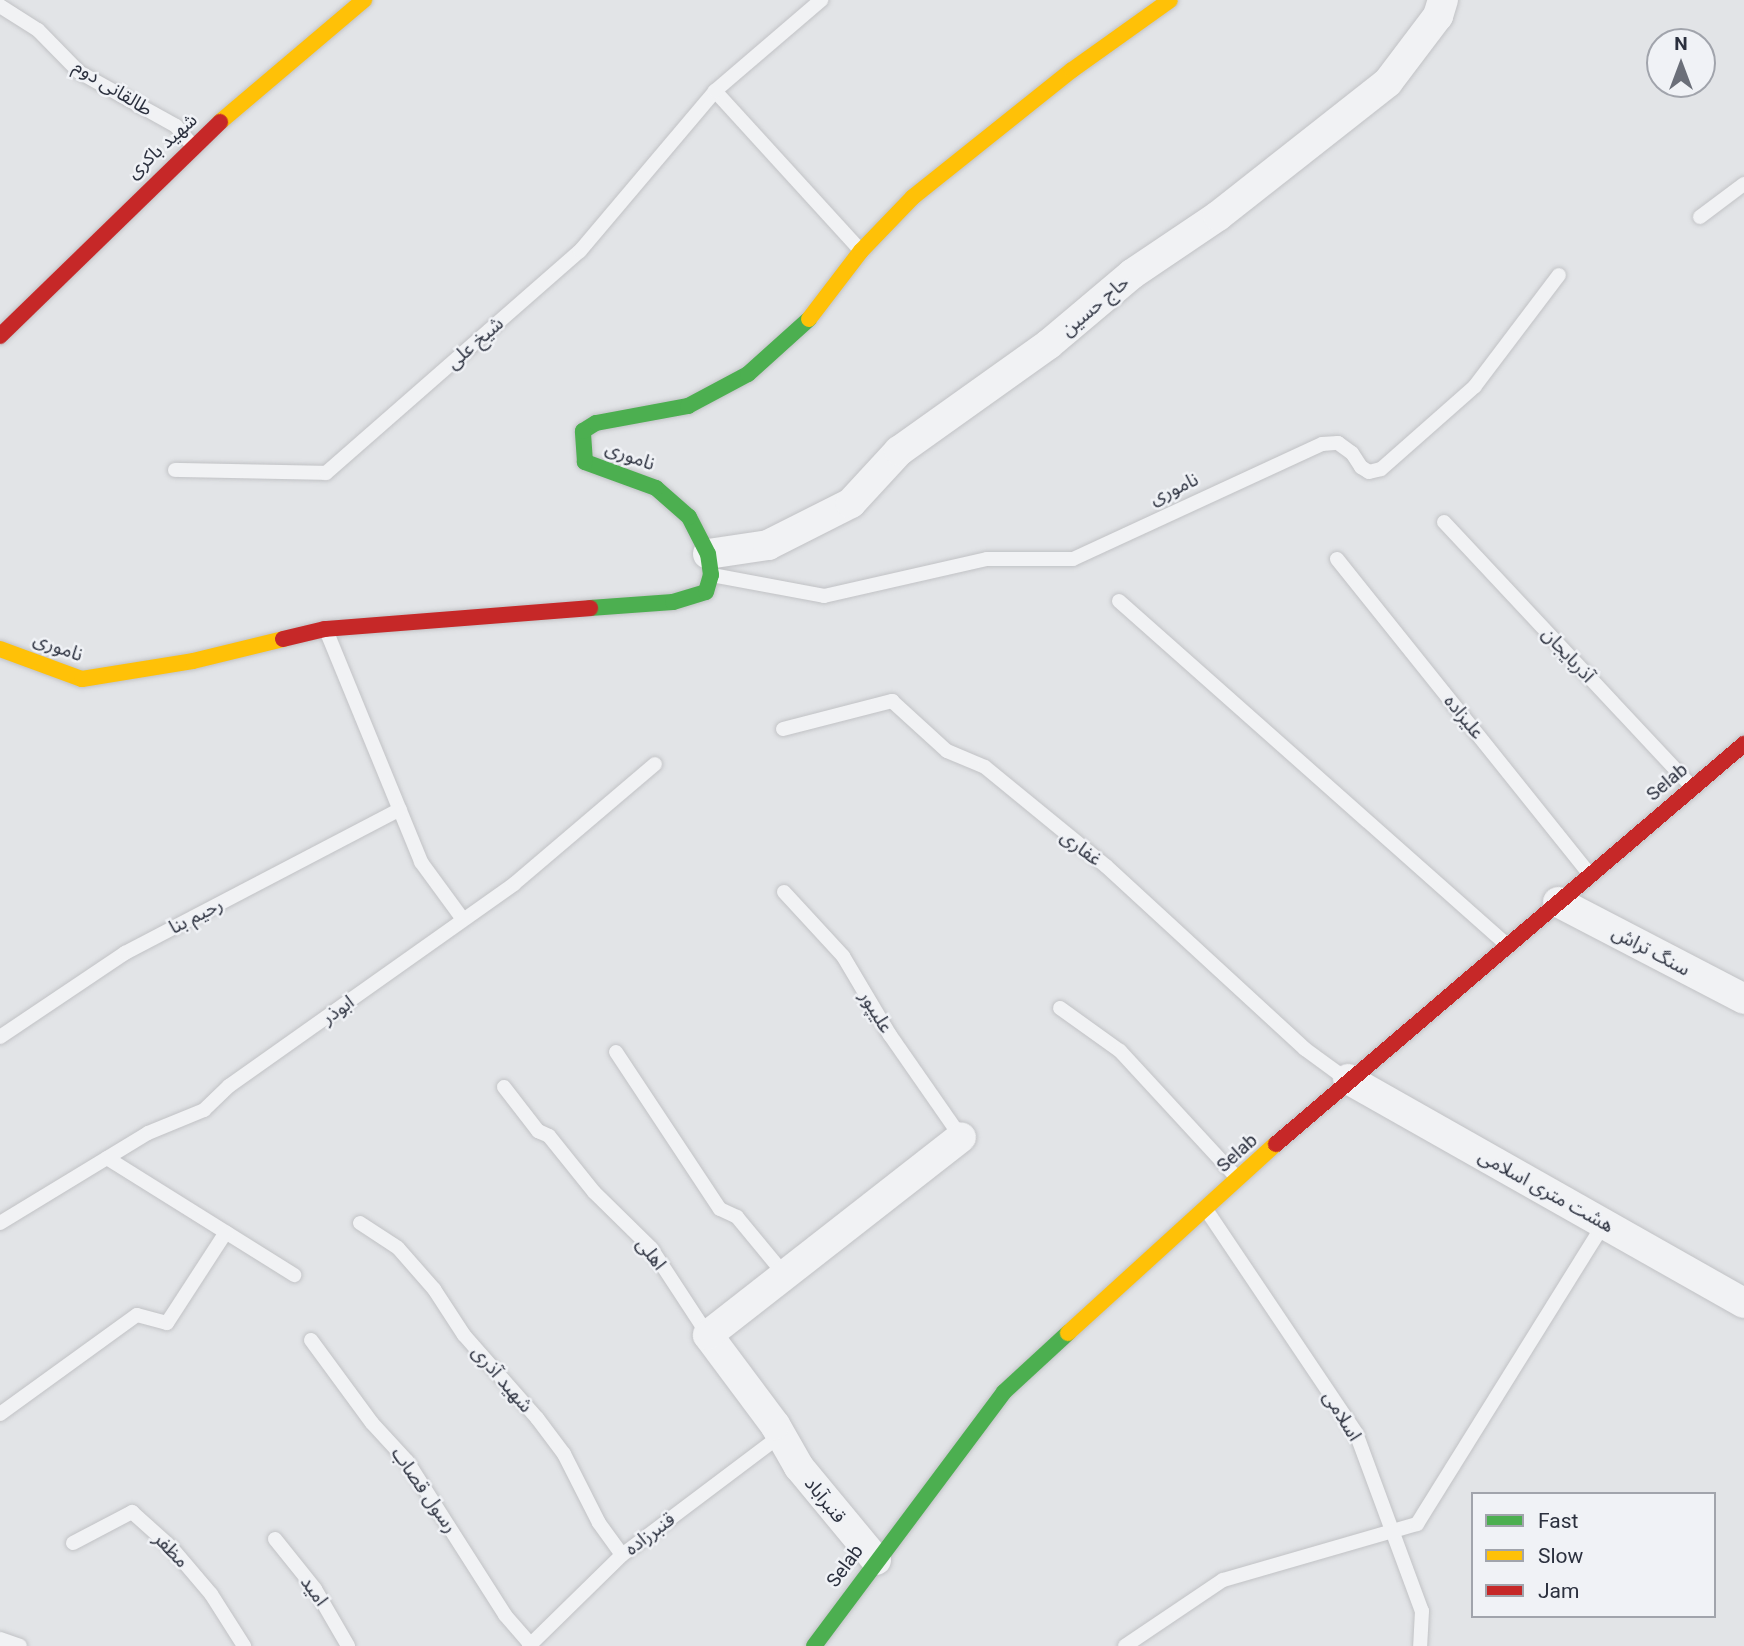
<!DOCTYPE html>
<html>
<head>
<meta charset="utf-8">
<style>
  body { margin:0 }
  #map { position:relative; width:1744px; height:1646px; overflow:hidden; background:#e2e4e7; font-family:Roboto,"Noto Sans Arabic",sans-serif }
  div>[style] { position:absolute }
  .roads { filter:drop-shadow(0 0 2px #c1c2c5) drop-shadow(0 0 2px #c1c2c5) }
  .lane>* { height:14px; margin:-7px; padding:0 7px; transform-origin:7px; border-radius:7px; background:#f1f2f4 }
  .street>* { height:30px; margin:-15px; padding:0 15px; transform-origin:15px; border-radius:15px; background:#f1f2f4 }
  .fast>* { height:16px; margin:-8px; padding:0 8px; transform-origin:8px; border-radius:8px; background:#4caf50 }
  .slow>* { height:16px; margin:-8px; padding:0 8px; transform-origin:8px; border-radius:8px; background:#ffc107 }
  .jam>* { height:16px; margin:-8px; padding:0 8px; transform-origin:8px; border-radius:8px; background:#c62828 }
  span { translate:-50% -50%; white-space:nowrap; text-align:center; line-height:1.15; -webkit-text-stroke:5px #f0f2f6; paint-order:stroke }
  .street-label { font-size:19px; color:#2b303e }
  .legend { position:absolute; left:1471px; top:1492px; width:245px; height:126px; box-sizing:border-box; background:#f0f2f6; border:2px solid #a1a4ac; margin:0; padding:9px 12px; list-style:none; font-size:21px; color:#2b303e }
  .legend li { display:flex; align-items:center; gap:14px; height:35px }
  .legend b { width:35px; border:2px solid #a1a4ac }
  .north { position:absolute; left:1646px; top:28px; width:70px; height:70px; box-sizing:border-box; background:#f0f2f6; border:2px solid #a1a4ac; border-radius:50%; rotate:0deg; font-size:19px; font-weight:700; line-height:28px; text-align:center; color:#2b303e }
  .north::after { content:''; display:block; margin:auto; width:24px; height:32px; background:#6b6f79; clip-path:polygon(50% 0,100% 100%,50% 72%,0 100%) }
</style>
</head>
<body>
<div id="map">
  <div class="roads">
    <div class="lane">
      <i style="left:0;top:6px;width:45px;rotate:32.3deg"></i>
      <i style="left:38px;top:30px;width:59px;rotate:45.7deg"></i>
      <i style="left:79px;top:72px;width:111px;rotate:29.1deg"></i>
      <i style="left:176px;top:126px;width:23px;rotate:50deg"></i>
      <i style="left:715px;top:91px;width:215px;rotate:47.6deg"></i>
      <i style="left:1700px;top:217px;width:55px;rotate:-36.9deg"></i>
      <i style="left:175px;top:470px;width:151px;rotate:1.1deg"></i>
      <i style="left:326px;top:473px;width:337px;rotate:-41.2deg"></i>
      <i style="left:580px;top:251px;width:209px;rotate:-49.8deg"></i>
      <i style="left:715px;top:91px;width:140px;rotate:-40.6deg"></i>
      <i style="left:1444px;top:522px;width:363px;rotate:46.9deg"></i>
      <i style="left:1337px;top:559px;width:401px;rotate:51.3deg"></i>
      <i style="left:712px;top:575px;width:114px;rotate:10.6deg"></i>
      <i style="left:824px;top:596px;width:167px;rotate:-12.8deg"></i>
      <i style="left:987px;top:559px;width:86px"></i>
      <i style="left:1073px;top:559px;width:274px;rotate:-24.8deg"></i>
      <i style="left:1322px;top:444px;width:16px;rotate:-4deg"></i>
      <i style="left:1338px;top:443px;width:17px;rotate:36deg"></i>
      <i style="left:1352px;top:453px;width:17px;rotate:57deg"></i>
      <i style="left:1361px;top:467px;width:9px;rotate:32deg"></i>
      <i style="left:1369px;top:472px;width:12px;rotate:-14deg"></i>
      <i style="left:1381px;top:469px;width:125px;rotate:-41.4deg"></i>
      <i style="left:1475px;top:386px;width:139px;rotate:-52.9deg"></i>
      <i style="left:1119px;top:601px;width:517px;rotate:41.55deg"></i>
      <i style="left:326px;top:630px;width:251px;rotate:67.7deg"></i>
      <i style="left:421px;top:862px;width:69px;rotate:53.8deg"></i>
      <i style="left:783px;top:729px;width:113px;rotate:-14.4deg"></i>
      <i style="left:892px;top:701px;width:74px;rotate:42.3deg"></i>
      <i style="left:947px;top:751px;width:41px;rotate:22.8deg"></i>
      <i style="left:985px;top:767px;width:156px;rotate:39.3deg"></i>
      <i style="left:1106px;top:866px;width:270px;rotate:42.6deg"></i>
      <i style="left:1305px;top:1049px;width:51px;rotate:36.2deg"></i>
      <i style="left:784px;top:892px;width:87px;rotate:47.3deg"></i>
      <i style="left:843px;top:956px;width:92px;rotate:59.3deg"></i>
      <i style="left:890px;top:1035px;width:124px;rotate:55.2deg"></i>
      <i style="left:1060px;top:1008px;width:74px;rotate:35.6deg"></i>
      <i style="left:1120px;top:1051px;width:174px;rotate:47.3deg"></i>
      <i style="left:0;top:1037px;width:151px;rotate:-33.9deg"></i>
      <i style="left:125px;top:953px;width:310px;rotate:-27.6deg"></i>
      <i style="left:616px;top:1052px;width:188px;rotate:56.5deg"></i>
      <i style="left:720px;top:1209px;width:19px;rotate:25deg"></i>
      <i style="left:737px;top:1217px;width:75px;rotate:50.4deg"></i>
      <i style="left:504px;top:1087px;width:56px;rotate:52.3deg"></i>
      <i style="left:538px;top:1131px;width:12px;rotate:24deg"></i>
      <i style="left:549px;top:1136px;width:72px;rotate:51.2deg"></i>
      <i style="left:594px;top:1192px;width:80px;rotate:44.5deg"></i>
      <i style="left:651px;top:1248px;width:104px;rotate:56.8deg"></i>
      <i style="left:107px;top:1158px;width:221px;rotate:32deg"></i>
      <i style="left:1207px;top:1211px;width:267px;rotate:56.1deg"></i>
      <i style="left:1356px;top:1433px;width:190px;rotate:69.7deg"></i>
      <i style="left:1422px;top:1611px;width:35px;rotate:93deg"></i>
      <i style="left:0;top:1223px;width:173px;rotate:-31.3deg"></i>
      <i style="left:148px;top:1133px;width:61px;rotate:-22.3deg"></i>
      <i style="left:204px;top:1110px;width:35px;rotate:-44deg"></i>
      <i style="left:229px;top:1086px;width:349px;rotate:-35.3deg"></i>
      <i style="left:514px;top:884px;width:185px;rotate:-40.4deg"></i>
      <i style="left:360px;top:1223px;width:45px;rotate:33.3deg"></i>
      <i style="left:398px;top:1248px;width:55px;rotate:48.7deg"></i>
      <i style="left:434px;top:1289px;width:55px;rotate:56.9deg"></i>
      <i style="left:464px;top:1335px;width:111px;rotate:48.7deg"></i>
      <i style="left:537px;top:1418px;width:45px;rotate:53.1deg"></i>
      <i style="left:564px;top:1454px;width:77px;rotate:63.1deg"></i>
      <i style="left:599px;top:1523px;width:39px;rotate:54deg"></i>
      <i style="left:311px;top:1340px;width:103px;rotate:53.7deg"></i>
      <i style="left:372px;top:1423px;width:52px;rotate:47.4deg"></i>
      <i style="left:407px;top:1461px;width:183px;rotate:57.5deg"></i>
      <i style="left:505px;top:1615px;width:40px;rotate:49deg"></i>
      <i style="left:0;top:1414px;width:169px;rotate:-35.9deg"></i>
      <i style="left:137px;top:1315px;width:31px;rotate:15deg"></i>
      <i style="left:167px;top:1323px;width:108px;rotate:-57deg"></i>
      <i style="left:275px;top:1539px;width:64px;rotate:51.3deg"></i>
      <i style="left:315px;top:1589px;width:66px;rotate:59.9deg"></i>
      <i style="left:73px;top:1543px;width:67px;rotate:-27.7deg"></i>
      <i style="left:132px;top:1512px;width:52px;rotate:41.9deg"></i>
      <i style="left:171px;top:1547px;width:62px;rotate:49.6deg"></i>
      <i style="left:211px;top:1594px;width:62px;rotate:57.6deg"></i>
      <i style="left:0;top:1639px;width:21px;rotate:19deg"></i>
      <i style="left:529px;top:1646px;width:130px;rotate:-44.4deg"></i>
      <i style="left:622px;top:1555px;width:199px;rotate:-37deg"></i>
      <i style="left:1125px;top:1646px;width:118px;rotate:-34deg"></i>
      <i style="left:1223px;top:1580px;width:202px;rotate:-16.1deg"></i>
      <i style="left:1417px;top:1524px;width:354px;rotate:-58.1deg"></i>
    </div>
    <div class="street">
      <i style="left:708px;top:554px;width:61px;rotate:-8.5deg"></i>
      <i style="left:768px;top:545px;width:93px;rotate:-26.8deg"></i>
      <i style="left:851px;top:503px;width:71px;rotate:-47.3deg"></i>
      <i style="left:899px;top:451px;width:184px;rotate:-35.5deg"></i>
      <i style="left:1049px;top:344px;width:109px;rotate:-40.1deg"></i>
      <i style="left:1132px;top:274px;width:104px;rotate:-34deg"></i>
      <i style="left:1218px;top:216px;width:216px;rotate:-38.2deg"></i>
      <i style="left:1388px;top:82px;width:83px;rotate:-52.9deg"></i>
      <i style="left:1438px;top:16px;width:17px;rotate:-73deg"></i>
      <i style="left:1558px;top:902px;width:210px;rotate:27.5deg"></i>
      <i style="left:1348px;top:1079px;width:455px;rotate:29.5deg"></i>
      <i style="left:876px;top:1560px;width:121px;rotate:-129.6deg"></i>
      <i style="left:799px;top:1467px;width:48px;rotate:-119.7deg"></i>
      <i style="left:775px;top:1425px;width:112px;rotate:-126.7deg"></i>
      <i style="left:708px;top:1335px;width:321px;rotate:-38deg"></i>
    </div>
    <div class="fast">
      <i style="left:590px;top:608px;width:83px;rotate:-4.1deg"></i>
      <i style="left:673px;top:602px;width:34px;rotate:-17deg"></i>
      <i style="left:706px;top:592px;width:18px;rotate:-74deg"></i>
      <i style="left:711px;top:575px;width:21px;rotate:-98deg"></i>
      <i style="left:708px;top:554px;width:42px;rotate:-117.2deg"></i>
      <i style="left:689px;top:517px;width:44px;rotate:-138.7deg"></i>
      <i style="left:656px;top:488px;width:76px;rotate:-159.9deg"></i>
      <i style="left:585px;top:462px;width:31px;rotate:-94deg"></i>
      <i style="left:583px;top:431px;width:15px;rotate:-32deg"></i>
      <i style="left:596px;top:423px;width:94px;rotate:-10.5deg"></i>
      <i style="left:688px;top:406px;width:68px;rotate:-28.1deg"></i>
      <i style="left:748px;top:374px;width:82px;rotate:-42deg"></i>
      <i style="left:814px;top:1646px;width:317px;rotate:-53.2deg"></i>
      <i style="left:1004px;top:1392px;width:87px;rotate:-42.7deg"></i>
    </div>
    <div class="slow">
      <i style="left:220px;top:122px;width:189px;rotate:-40.3deg"></i>
      <i style="left:809px;top:319px;width:86px;rotate:-52.6deg"></i>
      <i style="left:861px;top:251px;width:75px;rotate:-46.1deg"></i>
      <i style="left:913px;top:197px;width:203px;rotate:-38.6deg"></i>
      <i style="left:1072px;top:70px;width:120px;rotate:-35.5deg"></i>
      <i style="left:0;top:649px;width:87px;rotate:20.1deg"></i>
      <i style="left:82px;top:679px;width:112px;rotate:-9.2deg"></i>
      <i style="left:193px;top:661px;width:93px;rotate:-13.7deg"></i>
      <i style="left:1068px;top:1333px;width:281px;rotate:-42.3deg"></i>
    </div>
    <div class="jam">
      <i style="left:0;top:336px;width:307px;rotate:-44.2deg"></i>
      <i style="left:283px;top:639px;width:43px;rotate:-13.4deg"></i>
      <i style="left:325px;top:629px;width:266px;rotate:-4.5deg"></i>
      <i style="left:1276px;top:1144px;width:616px;rotate:-40.52deg"></i>
    </div>
  </div>
  <div class="street-label">
    <span style="left:113px;top:88px;rotate:32deg">طالقانی دوم</span>
    <span style="left:162px;top:146px;rotate:-42deg">شهید باکری</span>
    <span style="left:1095px;top:306px;rotate:-40deg">حاج حسین</span>
    <span style="left:475px;top:343px;rotate:-41deg">شیخ علی</span>
    <span style="left:630px;top:456px;rotate:20deg">ناموری</span>
    <span style="left:1174px;top:489px;rotate:-25deg">ناموری</span>
    <span style="left:58px;top:647px;rotate:20deg">ناموری</span>
    <span style="left:1568px;top:655px;rotate:47deg">آذربایجان</span>
    <span style="left:1464px;top:717px;rotate:51deg">علیزاده</span>
    <span style="left:1667px;top:782px;rotate:-40deg">Selab</span>
    <span style="left:1081px;top:848px;rotate:37deg">غفاری</span>
    <span style="left:196px;top:916px;rotate:-27deg">رحیم بنا</span>
    <span style="left:1651px;top:951px;rotate:28deg">سنگ تراش</span>
    <span style="left:338px;top:1010px;rotate:-35deg">ابوذر</span>
    <span style="left:876px;top:1012px;rotate:59deg">علیپور</span>
    <span style="left:1237px;top:1153px;rotate:-42deg">Selab</span>
    <span style="left:1546px;top:1191px;rotate:29deg">هشت متری اسلامی</span>
    <span style="left:651px;top:1254px;rotate:53deg">اهلی</span>
    <span style="left:502px;top:1379px;rotate:49deg">شهید آذری</span>
    <span style="left:1342px;top:1416px;rotate:59deg">اسلامی</span>
    <span style="left:424px;top:1490px;rotate:55deg">رسول قصاب</span>
    <span style="left:825px;top:1500px;rotate:51deg">قنبرآباد</span>
    <span style="left:650px;top:1534px;rotate:-37deg">قنبرزاده</span>
    <span style="left:171px;top:1550px;rotate:46deg">مظفر</span>
    <span style="left:845px;top:1566px;rotate:-54deg">Selab</span>
    <span style="left:314px;top:1591px;rotate:55deg">امید</span>
  </div>
  <ul class="legend">
  <li><b style="height:9px;background:#4caf50"></b>Fast</li>
  <li><b style="height:9px;background:#ffc107"></b>Slow</li>
  <li><b style="height:9px;background:#c62828"></b>Jam</li>
  </ul>
  <div class="north">N</div>
</div>
</body>
</html>
